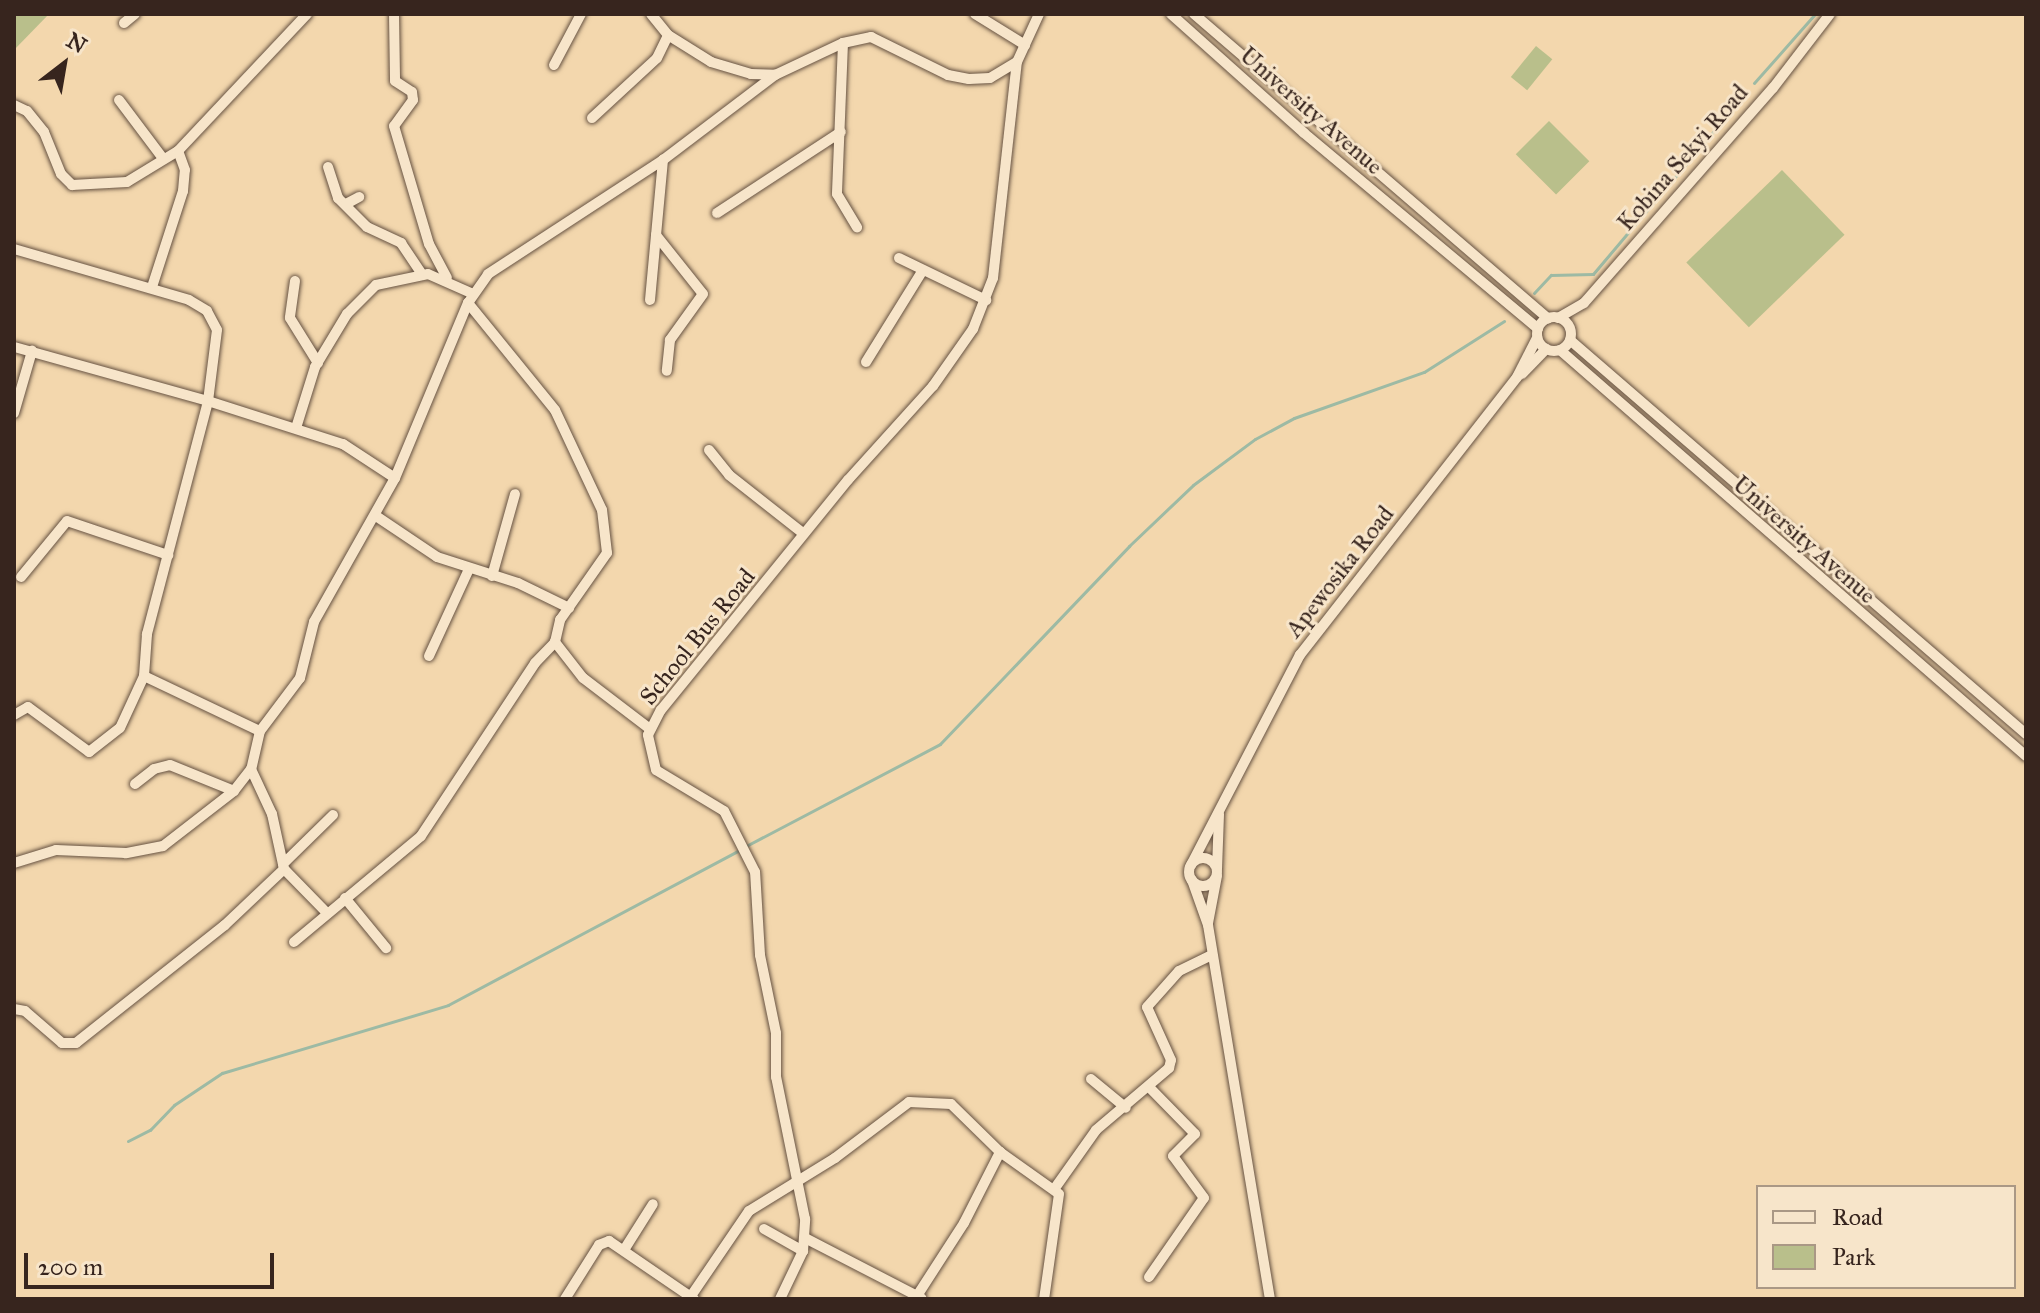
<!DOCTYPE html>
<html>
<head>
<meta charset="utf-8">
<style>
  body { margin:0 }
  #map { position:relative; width:2040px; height:1313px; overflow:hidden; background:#f3d7ad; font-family:"IM FELL Great Primer",serif }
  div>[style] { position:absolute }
  .green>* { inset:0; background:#b9bf8b; transform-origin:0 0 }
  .stream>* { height:3px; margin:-1.5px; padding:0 1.5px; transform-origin:1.5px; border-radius:1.5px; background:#9dbaa4 }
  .roads { filter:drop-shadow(0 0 2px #665242) drop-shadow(0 0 2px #665242) }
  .minor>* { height:10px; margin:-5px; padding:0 5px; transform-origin:5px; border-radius:5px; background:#f7e5ca }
  .minor>.ring { margin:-5px; padding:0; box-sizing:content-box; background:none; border:10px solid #f7e5ca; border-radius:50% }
  span { translate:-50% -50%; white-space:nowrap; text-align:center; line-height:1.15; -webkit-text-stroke:6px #f7e5ca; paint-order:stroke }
  .street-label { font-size:24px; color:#37251e }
  .frame { position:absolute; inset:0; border:16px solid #37251e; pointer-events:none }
  .legend { position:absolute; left:1756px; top:1185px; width:260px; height:104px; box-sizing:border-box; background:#f7e5ca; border:2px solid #aa9885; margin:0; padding:10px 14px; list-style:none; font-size:24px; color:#37251e }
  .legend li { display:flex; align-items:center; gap:16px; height:40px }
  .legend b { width:40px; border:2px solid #aa9885 }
  .north { position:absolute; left:24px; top:24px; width:80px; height:80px; -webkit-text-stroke:6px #f7e5ca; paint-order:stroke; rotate:31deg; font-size:22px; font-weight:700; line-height:32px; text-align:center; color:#37251e }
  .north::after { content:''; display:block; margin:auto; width:28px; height:36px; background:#37251e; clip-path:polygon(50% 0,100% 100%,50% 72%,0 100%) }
  .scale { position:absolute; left:24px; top:1253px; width:250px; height:36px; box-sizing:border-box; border:4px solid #37251e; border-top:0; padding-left:10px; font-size:24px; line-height:28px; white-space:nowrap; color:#37251e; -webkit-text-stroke:6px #f7e5ca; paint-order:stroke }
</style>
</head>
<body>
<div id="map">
  <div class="green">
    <i style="clip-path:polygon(14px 14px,49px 14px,14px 50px)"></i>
    <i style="left:1536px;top:46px;width:21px;height:40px;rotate:39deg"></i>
    <i style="left:1549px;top:121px;width:57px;height:47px;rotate:45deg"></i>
    <i style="left:1782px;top:170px;width:90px;height:133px;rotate:46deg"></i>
  </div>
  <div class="stream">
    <i style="left:1754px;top:83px;width:92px;rotate:-48.5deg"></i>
    <i style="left:1534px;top:293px;width:25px;rotate:-47deg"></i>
    <i style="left:1551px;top:275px;width:42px;rotate:-1.4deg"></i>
    <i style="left:1593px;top:274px;width:234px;rotate:-49.8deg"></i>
    <i style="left:746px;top:846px;width:219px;rotate:-27.7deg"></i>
    <i style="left:940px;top:744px;width:274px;rotate:-46.3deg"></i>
    <i style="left:1129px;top:546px;width:88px;rotate:-43.6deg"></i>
    <i style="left:1193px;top:485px;width:77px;rotate:-36.6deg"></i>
    <i style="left:1255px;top:439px;width:44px;rotate:-28.3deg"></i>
    <i style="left:1294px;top:418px;width:138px;rotate:-19.5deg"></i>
    <i style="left:1424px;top:372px;width:95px;rotate:-32.5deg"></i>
    <i style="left:128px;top:1141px;width:25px;rotate:-27deg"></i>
    <i style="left:150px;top:1130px;width:35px;rotate:-46deg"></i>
    <i style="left:174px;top:1105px;width:58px;rotate:-33.7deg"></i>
    <i style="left:222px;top:1073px;width:236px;rotate:-16.7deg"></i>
    <i style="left:448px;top:1005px;width:331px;rotate:-28deg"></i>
  </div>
  <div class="roads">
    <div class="minor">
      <i style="left:394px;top:14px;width:67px;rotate:89.1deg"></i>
      <i style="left:395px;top:81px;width:20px;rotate:33deg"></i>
      <i style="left:412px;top:92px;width:8px;rotate:83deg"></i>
      <i style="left:413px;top:100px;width:32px;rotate:126deg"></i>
      <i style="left:394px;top:126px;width:123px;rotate:73.5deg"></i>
      <i style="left:429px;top:244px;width:38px;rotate:62deg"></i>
      <i style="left:651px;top:14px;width:27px;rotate:51deg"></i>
      <i style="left:668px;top:35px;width:51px;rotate:32.1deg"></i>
      <i style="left:711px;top:62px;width:42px;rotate:16.7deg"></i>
      <i style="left:751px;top:74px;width:24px;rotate:2deg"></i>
      <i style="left:775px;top:75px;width:75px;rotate:-25.2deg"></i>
      <i style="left:843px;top:43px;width:29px;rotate:-12deg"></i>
      <i style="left:871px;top:37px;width:86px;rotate:26.3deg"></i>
      <i style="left:948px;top:75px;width:21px;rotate:11deg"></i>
      <i style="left:969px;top:79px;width:21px;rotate:-3deg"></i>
      <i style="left:990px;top:78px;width:31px;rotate:-31deg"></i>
      <i style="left:1017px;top:62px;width:53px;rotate:-65.4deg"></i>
      <i style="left:975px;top:14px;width:59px;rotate:31.8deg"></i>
      <i style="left:1171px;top:14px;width:178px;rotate:41.8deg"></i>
      <i style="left:1304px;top:133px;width:305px;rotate:39.9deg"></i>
      <i style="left:1194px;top:14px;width:467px;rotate:40.7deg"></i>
      <i style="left:124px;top:23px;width:14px;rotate:-39deg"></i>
      <i style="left:843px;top:43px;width:151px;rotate:92.3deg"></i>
      <i style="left:837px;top:194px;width:39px;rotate:59deg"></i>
      <i style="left:554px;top:65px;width:58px;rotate:-62.1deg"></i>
      <i style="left:119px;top:100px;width:71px;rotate:53deg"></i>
      <i style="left:14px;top:105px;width:14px;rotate:25deg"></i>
      <i style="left:27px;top:111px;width:27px;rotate:51deg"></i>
      <i style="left:44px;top:132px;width:45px;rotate:68deg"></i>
      <i style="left:61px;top:174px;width:16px;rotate:45deg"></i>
      <i style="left:72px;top:185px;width:55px;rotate:-3.1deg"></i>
      <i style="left:127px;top:182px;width:60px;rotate:-31.3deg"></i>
      <i style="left:592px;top:118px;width:88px;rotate:-42.7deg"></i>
      <i style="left:657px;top:58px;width:25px;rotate:-64deg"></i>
      <i style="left:328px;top:167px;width:33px;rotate:72deg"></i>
      <i style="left:338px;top:198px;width:41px;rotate:45deg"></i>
      <i style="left:367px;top:227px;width:38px;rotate:25deg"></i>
      <i style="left:401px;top:243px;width:37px;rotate:56deg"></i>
      <i style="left:346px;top:204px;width:15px;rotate:-28deg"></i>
      <i style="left:717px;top:213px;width:148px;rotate:-33.2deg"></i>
      <i style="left:656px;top:235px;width:75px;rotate:51.5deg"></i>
      <i style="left:703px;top:294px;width:57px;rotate:125.7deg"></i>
      <i style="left:670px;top:340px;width:31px;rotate:96deg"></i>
      <i style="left:14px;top:249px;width:182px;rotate:16.2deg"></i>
      <i style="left:189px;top:300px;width:21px;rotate:31deg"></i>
      <i style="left:207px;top:311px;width:21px;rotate:62deg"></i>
      <i style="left:217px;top:330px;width:72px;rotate:97.2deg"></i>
      <i style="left:208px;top:401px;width:201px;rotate:-164.4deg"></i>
      <i style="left:899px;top:258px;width:97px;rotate:25.8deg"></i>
      <i style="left:295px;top:281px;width:37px;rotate:98deg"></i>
      <i style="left:290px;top:318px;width:53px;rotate:58.1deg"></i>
      <i style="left:152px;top:287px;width:101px;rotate:-72.1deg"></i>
      <i style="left:183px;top:191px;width:21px;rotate:-85deg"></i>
      <i style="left:185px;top:170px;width:20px;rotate:-110deg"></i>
      <i style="left:178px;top:151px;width:188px;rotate:-46.7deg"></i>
      <i style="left:650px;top:300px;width:141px;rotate:-84.7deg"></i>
      <i class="ring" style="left:1537px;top:317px;width:24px;height:24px"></i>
      <i style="left:1558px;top:318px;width:30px;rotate:-30deg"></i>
      <i style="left:1584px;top:303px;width:286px;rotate:-48.7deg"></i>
      <i style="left:1773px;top:88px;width:93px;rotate:-52.4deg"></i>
      <i style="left:1570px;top:340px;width:603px;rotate:40.83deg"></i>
      <i style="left:1560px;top:350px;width:618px;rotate:41.06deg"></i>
      <i style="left:866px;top:362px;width:108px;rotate:-58.2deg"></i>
      <i style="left:1522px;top:374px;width:35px;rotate:-46deg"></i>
      <i style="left:14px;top:413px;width:65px;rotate:-73.8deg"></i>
      <i style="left:296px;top:428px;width:64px;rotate:-72.7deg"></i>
      <i style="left:315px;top:367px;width:62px;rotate:-58.9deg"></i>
      <i style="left:347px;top:314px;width:41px;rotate:-45deg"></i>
      <i style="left:376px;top:285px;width:53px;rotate:-11.9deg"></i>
      <i style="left:428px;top:274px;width:47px;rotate:23.8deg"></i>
      <i style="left:709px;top:450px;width:32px;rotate:51deg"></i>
      <i style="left:729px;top:475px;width:95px;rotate:38.2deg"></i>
      <i style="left:395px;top:478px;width:190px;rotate:-67.4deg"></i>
      <i style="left:376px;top:516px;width:73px;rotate:33.9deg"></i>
      <i style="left:437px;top:557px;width:85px;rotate:17.8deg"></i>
      <i style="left:518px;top:583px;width:57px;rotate:26.1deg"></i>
      <i style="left:492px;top:576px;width:85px;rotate:-74.3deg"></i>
      <i style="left:21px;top:577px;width:72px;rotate:-50.6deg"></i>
      <i style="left:67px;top:521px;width:107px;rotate:18.6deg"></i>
      <i style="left:429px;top:656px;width:96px;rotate:-65.3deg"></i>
      <i style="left:144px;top:676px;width:128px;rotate:25.4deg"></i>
      <i style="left:14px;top:715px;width:16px;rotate:-30deg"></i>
      <i style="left:28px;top:707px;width:76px;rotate:36.4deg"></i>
      <i style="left:89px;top:752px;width:39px;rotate:-38deg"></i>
      <i style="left:120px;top:728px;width:57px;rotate:-65.2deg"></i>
      <i style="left:144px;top:676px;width:42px;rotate:-85.9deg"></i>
      <i style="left:147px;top:634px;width:241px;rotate:-75.3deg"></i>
      <i style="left:208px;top:401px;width:142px;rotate:17.7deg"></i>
      <i style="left:343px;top:444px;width:62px;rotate:33.2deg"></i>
      <i style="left:395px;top:478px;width:165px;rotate:119.4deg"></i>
      <i style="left:314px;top:622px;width:58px;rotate:104deg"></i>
      <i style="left:300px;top:678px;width:66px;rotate:127deg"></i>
      <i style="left:260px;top:731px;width:39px;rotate:103deg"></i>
      <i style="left:251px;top:769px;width:28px;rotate:128deg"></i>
      <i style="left:234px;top:791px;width:90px;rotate:142.2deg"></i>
      <i style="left:163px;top:846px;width:38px;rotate:169deg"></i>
      <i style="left:126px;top:853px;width:70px;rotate:-177.5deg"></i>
      <i style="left:56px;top:850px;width:44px;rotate:162.8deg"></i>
      <i style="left:650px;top:729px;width:84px;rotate:-142.7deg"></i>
      <i style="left:583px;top:678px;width:46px;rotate:-127.9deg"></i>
      <i style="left:555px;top:642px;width:23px;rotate:-77deg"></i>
      <i style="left:560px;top:620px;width:82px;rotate:-55deg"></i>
      <i style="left:607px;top:553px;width:43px;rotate:-96.6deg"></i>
      <i style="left:602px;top:510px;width:110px;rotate:-115.2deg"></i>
      <i style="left:555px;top:410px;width:138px;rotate:-129.1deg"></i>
      <i style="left:468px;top:303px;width:35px;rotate:-55deg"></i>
      <i style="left:488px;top:274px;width:209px;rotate:-33.1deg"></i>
      <i style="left:663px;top:160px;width:141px;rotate:-37.2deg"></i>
      <i style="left:251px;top:769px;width:50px;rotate:65deg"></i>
      <i style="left:272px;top:814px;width:56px;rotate:77.7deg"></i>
      <i style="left:284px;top:869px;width:62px;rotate:45.7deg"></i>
      <i style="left:135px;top:784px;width:24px;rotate:-38deg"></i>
      <i style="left:154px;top:769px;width:16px;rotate:-14deg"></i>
      <i style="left:170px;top:765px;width:69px;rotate:22.1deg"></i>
      <i class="ring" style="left:1189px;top:858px;width:18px;height:18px"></i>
      <i style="left:283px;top:864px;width:70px;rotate:-44.4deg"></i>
      <i style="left:1191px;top:865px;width:237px;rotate:-62.6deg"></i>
      <i style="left:1300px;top:655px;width:353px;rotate:-52deg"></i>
      <i style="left:1517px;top:377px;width:44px;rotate:-62.9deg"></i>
      <i style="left:1217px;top:869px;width:55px;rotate:-87.9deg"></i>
      <i style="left:1192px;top:880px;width:48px;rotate:70.4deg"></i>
      <i style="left:1208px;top:925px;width:379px;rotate:80.6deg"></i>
      <i style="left:345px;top:898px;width:65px;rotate:50.6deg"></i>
      <i style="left:1208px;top:923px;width:48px;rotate:-79.2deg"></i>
      <i style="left:294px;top:942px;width:165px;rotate:-39.8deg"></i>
      <i style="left:421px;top:836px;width:207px;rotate:-56.6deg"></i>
      <i style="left:535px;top:663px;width:29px;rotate:-46deg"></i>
      <i style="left:14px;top:1009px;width:11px;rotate:10deg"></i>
      <i style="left:25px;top:1011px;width:49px;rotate:40.9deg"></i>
      <i style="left:62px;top:1043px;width:14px"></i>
      <i style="left:76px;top:1043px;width:190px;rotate:-38.4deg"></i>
      <i style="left:225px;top:925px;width:81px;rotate:-43.5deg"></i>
      <i style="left:1091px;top:1079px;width:45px;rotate:39.6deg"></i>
      <i style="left:1055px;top:1188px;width:71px;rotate:-54.7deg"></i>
      <i style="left:1096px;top:1130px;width:96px;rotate:-40.3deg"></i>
      <i style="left:1169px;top:1068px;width:8px;rotate:-76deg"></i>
      <i style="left:1171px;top:1060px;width:58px;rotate:-114.4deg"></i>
      <i style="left:1147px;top:1007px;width:48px;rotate:-48.4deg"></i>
      <i style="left:1179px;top:971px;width:37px;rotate:-26deg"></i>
      <i style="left:764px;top:1229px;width:45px;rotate:29.4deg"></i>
      <i style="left:805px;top:1238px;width:131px;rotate:27.3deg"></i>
      <i style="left:624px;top:1250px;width:54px;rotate:-57.8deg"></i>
      <i style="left:1149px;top:1277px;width:96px;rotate:-55.2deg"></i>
      <i style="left:1204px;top:1198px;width:52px;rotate:-126.4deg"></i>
      <i style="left:1173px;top:1156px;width:31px;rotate:-45deg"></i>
      <i style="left:1195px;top:1134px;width:64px;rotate:-134.4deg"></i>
      <i style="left:691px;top:1296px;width:103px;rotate:-55.7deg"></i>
      <i style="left:749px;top:1211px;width:101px;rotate:-31.6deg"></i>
      <i style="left:835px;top:1158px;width:93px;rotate:-37.1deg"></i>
      <i style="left:909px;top:1102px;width:42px;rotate:2.7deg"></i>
      <i style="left:951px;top:1104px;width:69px;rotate:44.4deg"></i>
      <i style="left:1000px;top:1152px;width:72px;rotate:35.4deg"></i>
      <i style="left:1059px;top:1194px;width:106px;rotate:98.1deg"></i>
      <i style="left:565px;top:1299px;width:64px;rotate:-57.8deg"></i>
      <i style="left:599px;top:1245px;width:11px;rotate:-22deg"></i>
      <i style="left:609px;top:1241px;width:103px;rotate:34.3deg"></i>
      <i style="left:780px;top:1299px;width:53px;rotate:-64.4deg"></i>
      <i style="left:803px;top:1251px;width:32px;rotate:-86deg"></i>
      <i style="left:805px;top:1219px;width:145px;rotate:-101.5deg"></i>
      <i style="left:776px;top:1077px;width:44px;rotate:-90deg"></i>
      <i style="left:776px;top:1033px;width:80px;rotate:-101.6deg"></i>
      <i style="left:760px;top:955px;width:83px;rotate:-93.4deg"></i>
      <i style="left:755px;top:872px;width:68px;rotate:-116.9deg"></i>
      <i style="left:724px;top:811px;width:79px;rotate:-148.9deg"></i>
      <i style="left:656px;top:770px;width:36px;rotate:-103deg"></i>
      <i style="left:648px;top:735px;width:28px;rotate:-63deg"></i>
      <i style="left:661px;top:710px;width:296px;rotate:-50.9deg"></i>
      <i style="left:848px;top:480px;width:127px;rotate:-47.9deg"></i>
      <i style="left:933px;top:386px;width:70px;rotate:-54.9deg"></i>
      <i style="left:973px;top:329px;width:55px;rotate:-68.6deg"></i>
      <i style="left:993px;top:278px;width:217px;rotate:-83.7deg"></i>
      <i style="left:915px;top:1299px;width:90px;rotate:-57.2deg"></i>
      <i style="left:964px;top:1223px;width:80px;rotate:-63.1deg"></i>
    </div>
  </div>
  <div class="street-label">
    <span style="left:1311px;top:111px;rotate:41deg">University Avenue</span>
    <span style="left:1683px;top:158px;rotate:-49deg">Kobina Sekyi Road</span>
    <span style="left:1804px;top:540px;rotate:41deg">University Avenue</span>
    <span style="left:1340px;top:572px;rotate:-52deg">Apewosika Road</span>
    <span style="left:698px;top:637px;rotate:-51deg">School Bus Road</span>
  </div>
  <div class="frame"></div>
  <ul class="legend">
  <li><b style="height:10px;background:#f7e5ca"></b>Road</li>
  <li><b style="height:22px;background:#b9bf8b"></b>Park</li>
  </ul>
  <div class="north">N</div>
  <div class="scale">200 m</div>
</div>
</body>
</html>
